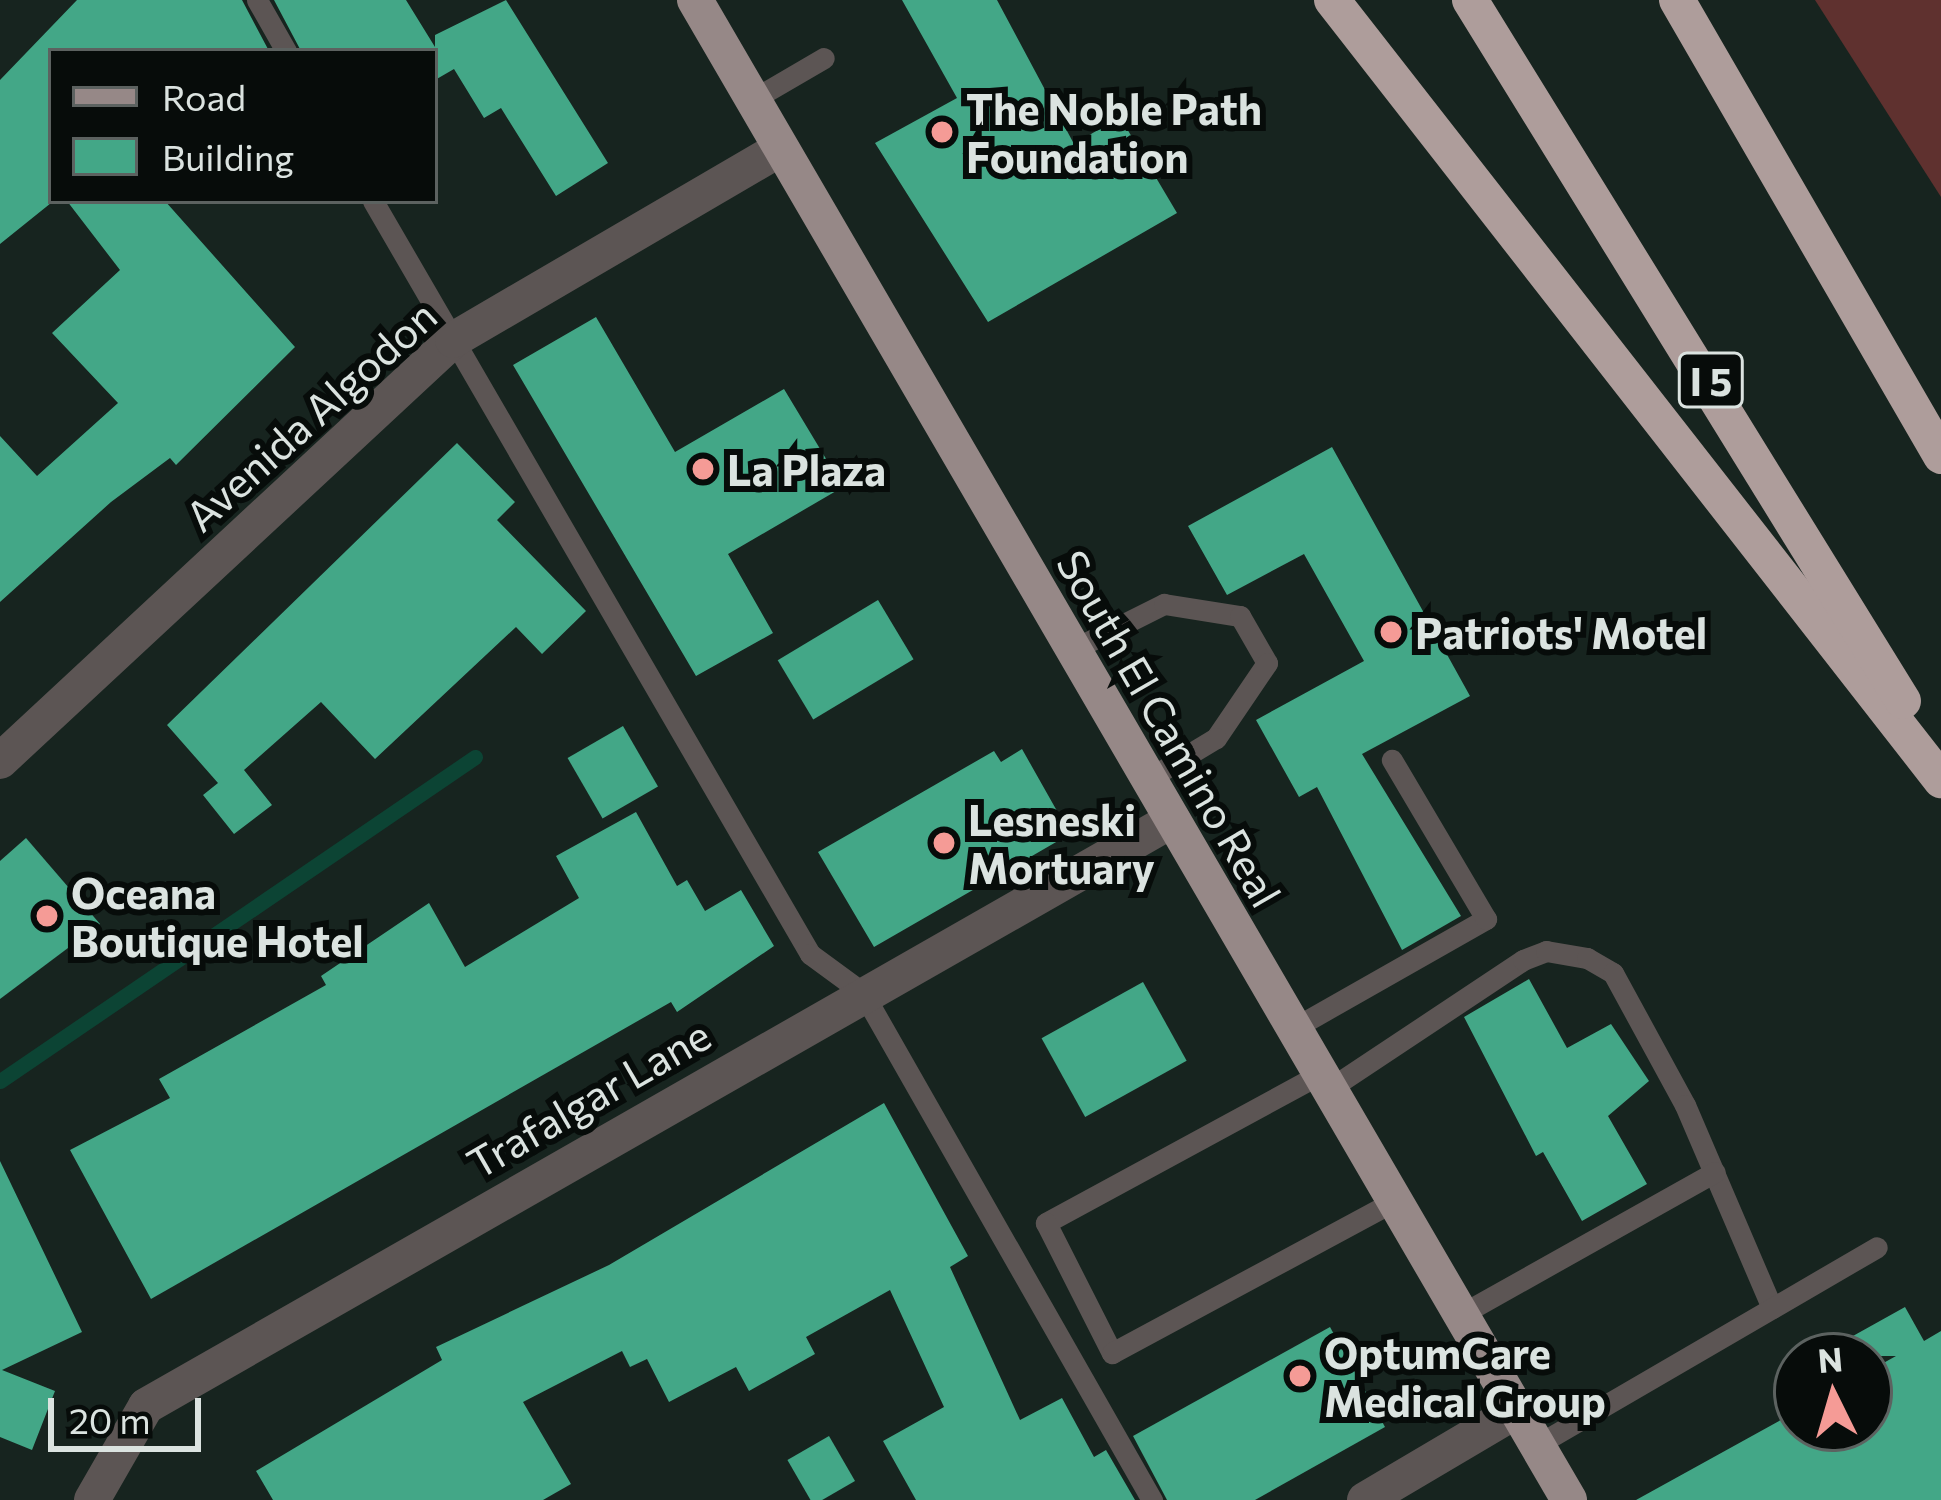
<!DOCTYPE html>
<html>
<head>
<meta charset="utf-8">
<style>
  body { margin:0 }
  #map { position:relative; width:1941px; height:1500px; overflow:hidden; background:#17241f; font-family:Commissioner,sans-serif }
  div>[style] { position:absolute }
  .green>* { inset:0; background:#5f312f }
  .stream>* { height:15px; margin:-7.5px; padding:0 7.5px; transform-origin:7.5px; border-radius:7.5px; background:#0c4434 }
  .building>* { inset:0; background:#43a787; transform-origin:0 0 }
  .lane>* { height:21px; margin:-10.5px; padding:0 10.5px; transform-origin:10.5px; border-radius:10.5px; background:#5c5554 }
  .street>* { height:36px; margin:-18px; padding:0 18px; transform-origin:18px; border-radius:18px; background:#5c5554 }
  .primary>* { height:36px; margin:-18px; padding:0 18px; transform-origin:18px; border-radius:18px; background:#968887 }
  .highway>* { height:36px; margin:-18px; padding:0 18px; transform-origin:18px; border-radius:18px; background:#ae9d9b }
  .dots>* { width:33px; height:33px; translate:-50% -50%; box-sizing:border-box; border:6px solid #070c0a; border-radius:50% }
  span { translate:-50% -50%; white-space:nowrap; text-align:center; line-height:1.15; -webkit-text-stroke:12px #070c0a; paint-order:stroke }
  .shield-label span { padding:3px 9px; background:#070c0a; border:3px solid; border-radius:9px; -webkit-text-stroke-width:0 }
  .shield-label { font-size:39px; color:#dbe3e0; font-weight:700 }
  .poi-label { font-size:42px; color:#dbe3e0; font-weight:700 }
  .left { translate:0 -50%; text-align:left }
  .street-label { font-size:42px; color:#dbe3e0 }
  .legend { position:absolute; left:48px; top:48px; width:390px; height:156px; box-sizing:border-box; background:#070c0a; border:3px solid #5c6260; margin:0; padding:15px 21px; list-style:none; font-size:36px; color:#dbe3e0 }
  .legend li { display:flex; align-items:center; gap:24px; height:60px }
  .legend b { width:60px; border:3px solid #5c6260 }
  .north { position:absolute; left:1773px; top:1332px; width:120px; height:120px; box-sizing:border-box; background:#070c0a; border:3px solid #5c6260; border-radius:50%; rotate:355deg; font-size:33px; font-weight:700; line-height:48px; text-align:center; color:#dbe3e0 }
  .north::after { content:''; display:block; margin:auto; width:42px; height:54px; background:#f59b96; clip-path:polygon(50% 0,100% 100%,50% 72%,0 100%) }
  .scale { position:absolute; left:48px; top:1398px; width:153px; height:54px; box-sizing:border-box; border:6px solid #dbe3e0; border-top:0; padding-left:15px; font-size:36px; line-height:42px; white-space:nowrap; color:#dbe3e0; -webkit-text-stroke:9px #070c0a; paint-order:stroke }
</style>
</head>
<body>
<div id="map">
  <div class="green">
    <i style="clip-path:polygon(1815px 0,1941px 0,1941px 197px)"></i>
  </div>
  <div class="stream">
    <i style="left:0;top:1081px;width:575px;rotate:-34.3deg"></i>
  </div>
  <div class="building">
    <i style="clip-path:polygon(77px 0,242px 0,269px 51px,51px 51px,51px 203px,0 244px,0 80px)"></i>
    <i style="clip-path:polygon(274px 0,406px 0,435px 47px,435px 35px,506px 0,608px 163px,556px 196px,501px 108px,484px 118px,454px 69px,435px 80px,435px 51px,301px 51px)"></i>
    <i style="clip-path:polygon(902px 0,997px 0,1074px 144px,1120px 117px,1177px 213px,988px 322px,875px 143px,957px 98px)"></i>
    <i style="clip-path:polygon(67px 201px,165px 201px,295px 347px,176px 465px,170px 458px,111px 502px,0 602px,0 436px,37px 476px,118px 403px,52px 333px,120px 270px)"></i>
    <i style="clip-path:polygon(596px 317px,675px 452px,784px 389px,843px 487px,728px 554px,773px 633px,696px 676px,513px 365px)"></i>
    <i style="clip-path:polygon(457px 443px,515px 502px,497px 520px,586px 611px,542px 654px,516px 627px,375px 759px,321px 702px,244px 770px,272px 805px,234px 834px,203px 795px,218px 783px,167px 725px)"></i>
    <i style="clip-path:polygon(1332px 447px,1470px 696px,1362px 754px,1461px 916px,1402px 950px,1317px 787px,1299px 797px,1256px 720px,1364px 661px,1304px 554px,1227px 595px,1188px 526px)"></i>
    <i style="left:878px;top:600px;width:69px;height:117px;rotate:59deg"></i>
    <i style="left:623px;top:726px;width:70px;height:64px;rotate:60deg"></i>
    <i style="clip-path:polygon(1022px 749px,1070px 834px,874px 947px,818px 852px,994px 751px,1001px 762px)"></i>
    <i style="clip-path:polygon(636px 812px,677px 886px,687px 880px,705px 911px,741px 890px,774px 946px,677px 1012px,671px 1002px,151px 1299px,70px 1150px,170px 1098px,159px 1079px,326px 985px,321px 976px,429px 903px,465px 967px,579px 898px,556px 856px)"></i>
    <i style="clip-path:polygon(26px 838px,100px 924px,0 999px,0 861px)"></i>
    <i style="clip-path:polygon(1529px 979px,1567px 1048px,1611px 1024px,1649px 1081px,1608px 1116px,1647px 1184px,1582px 1221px,1543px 1152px,1536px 1156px,1464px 1017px)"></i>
    <i style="left:1143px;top:982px;width:90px;height:116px;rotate:61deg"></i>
    <i style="clip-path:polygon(884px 1103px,968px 1256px,950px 1267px,1020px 1420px,1062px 1398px,1094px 1457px,1106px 1450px,1135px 1500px,916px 1500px,883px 1441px,944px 1407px,890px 1290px,806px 1337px,815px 1354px,749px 1391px,736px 1367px,669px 1402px,647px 1359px,630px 1367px,622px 1351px,523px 1402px,571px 1484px,543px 1500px,273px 1500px,256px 1471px,442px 1360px,436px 1347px,609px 1265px)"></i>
    <i style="clip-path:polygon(0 1161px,82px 1332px,2px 1370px,55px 1391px,32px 1450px,0 1437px)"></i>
    <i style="clip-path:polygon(1905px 1307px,1924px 1341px,1941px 1331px,1941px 1500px,1636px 1500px,1797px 1411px,1797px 1428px,1869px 1428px,1869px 1371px,1896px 1356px,1817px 1356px)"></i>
    <i style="clip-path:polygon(1330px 1327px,1385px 1427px,1255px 1500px,1167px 1500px,1133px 1436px)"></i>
    <i style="left:829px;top:1436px;width:52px;height:48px;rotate:60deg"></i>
  </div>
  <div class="lane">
    <i style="left:257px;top:0;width:59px;rotate:60.4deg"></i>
    <i style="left:752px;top:100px;width:83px;rotate:-30.3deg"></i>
    <i style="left:373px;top:201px;width:871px;rotate:59.87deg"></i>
    <i style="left:810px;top:954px;width:66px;rotate:36.3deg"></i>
    <i style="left:863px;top:993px;width:584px;rotate:60.32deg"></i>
    <i style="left:1072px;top:650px;width:103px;rotate:-26.6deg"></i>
    <i style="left:1164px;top:604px;width:77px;rotate:9deg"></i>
    <i style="left:1240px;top:616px;width:54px;rotate:60.1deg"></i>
    <i style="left:1267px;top:663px;width:91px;rotate:124.2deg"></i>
    <i style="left:1216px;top:738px;width:79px;rotate:148.9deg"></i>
    <i style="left:1294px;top:1028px;width:221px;rotate:-29.6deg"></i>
    <i style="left:1486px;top:919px;width:185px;rotate:-120.6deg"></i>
    <i style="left:1320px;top:1074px;width:312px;rotate:151.5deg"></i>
    <i style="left:1046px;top:1223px;width:146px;rotate:63.1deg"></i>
    <i style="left:1112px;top:1353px;width:320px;rotate:-28.3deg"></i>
    <i style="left:1329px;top:1089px;width:233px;rotate:-33.6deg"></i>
    <i style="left:1523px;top:960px;width:25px;rotate:-21deg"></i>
    <i style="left:1546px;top:951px;width:42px;rotate:9.7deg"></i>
    <i style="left:1587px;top:958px;width:30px;rotate:30deg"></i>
    <i style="left:1613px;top:973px;width:150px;rotate:61.4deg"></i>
    <i style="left:1685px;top:1105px;width:221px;rotate:66.8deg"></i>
    <i style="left:1460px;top:1315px;width:292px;rotate:-29.3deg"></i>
    <i style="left:1537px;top:1445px;width:393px;rotate:-30.2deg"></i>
  </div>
  <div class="street">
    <i style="left:0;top:761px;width:618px;rotate:-42.9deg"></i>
    <i style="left:453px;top:340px;width:379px;rotate:-30.3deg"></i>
    <i style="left:92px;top:1500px;width:108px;rotate:-60.1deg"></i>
    <i style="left:146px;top:1406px;width:1182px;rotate:-29.73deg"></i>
    <i style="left:1365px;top:1500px;width:177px;rotate:-30.6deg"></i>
  </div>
  <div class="primary">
    <i style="left:695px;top:0;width:1736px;rotate:59.77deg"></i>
  </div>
  <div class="highway">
    <i style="left:1332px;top:0;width:990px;rotate:52.02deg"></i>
    <i style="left:1470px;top:0;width:824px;rotate:58.3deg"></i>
    <i style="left:1677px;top:0;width:527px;rotate:59.93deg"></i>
  </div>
  <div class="dots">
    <i style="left:942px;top:132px;background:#f59b96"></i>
    <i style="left:703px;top:469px;background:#f59b96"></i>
    <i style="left:1391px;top:632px;background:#f59b96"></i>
    <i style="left:944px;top:843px;background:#f59b96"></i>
    <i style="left:47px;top:916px;background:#f59b96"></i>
    <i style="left:1300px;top:1376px;background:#f59b96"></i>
  </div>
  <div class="shield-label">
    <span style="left:1711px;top:380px">I 5</span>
  </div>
  <div class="poi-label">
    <span class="left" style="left:966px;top:132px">The Noble Path<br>Foundation</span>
    <span class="left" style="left:727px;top:469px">La Plaza</span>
    <span class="left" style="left:1415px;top:632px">Patriots' Motel</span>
    <span class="left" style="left:968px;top:843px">Lesneski<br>Mortuary</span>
    <span class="left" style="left:71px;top:916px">Oceana<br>Boutique Hotel</span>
    <span class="left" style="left:1324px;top:1376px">OptumCare<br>Medical Group</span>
  </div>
  <div class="street-label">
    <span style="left:310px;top:415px;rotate:-42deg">Avenida Algodon</span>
    <span style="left:1170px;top:728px;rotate:60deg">South El Camino Real</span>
    <span style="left:588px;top:1098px;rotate:-30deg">Trafalgar Lane</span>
  </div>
  <ul class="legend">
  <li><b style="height:15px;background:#968887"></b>Road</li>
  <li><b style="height:33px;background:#43a787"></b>Building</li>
  </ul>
  <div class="north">N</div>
  <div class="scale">20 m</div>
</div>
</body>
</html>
